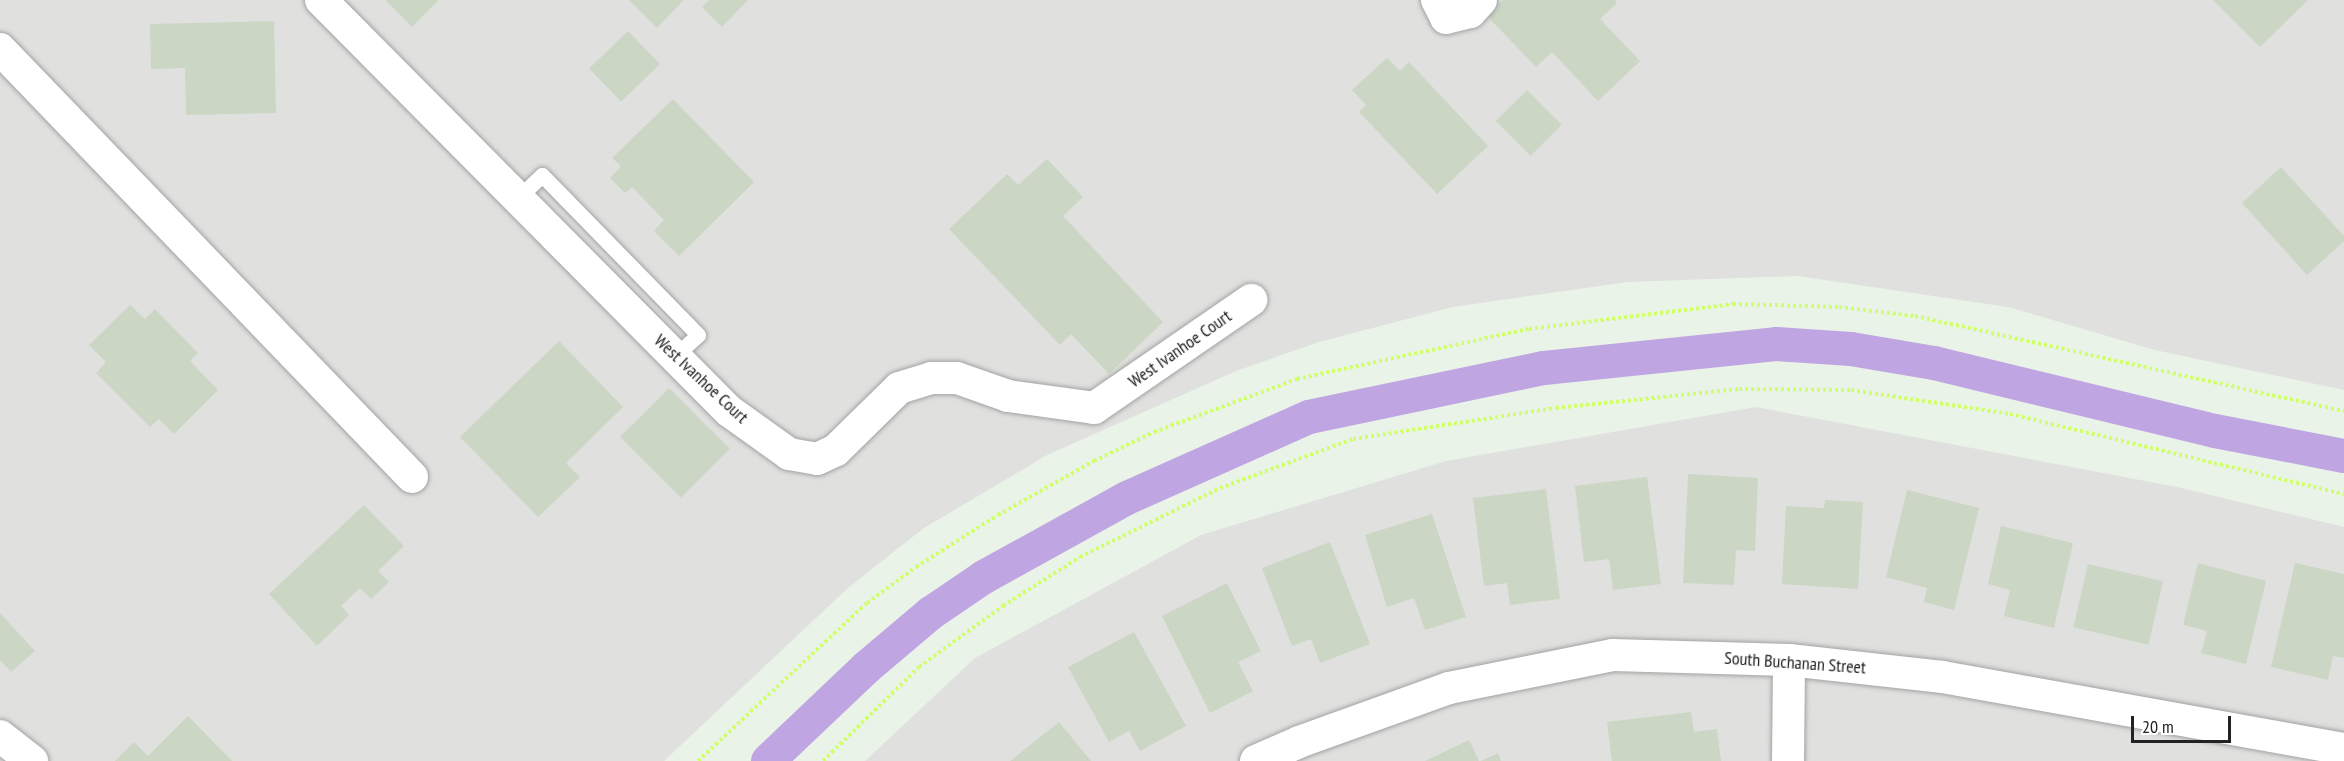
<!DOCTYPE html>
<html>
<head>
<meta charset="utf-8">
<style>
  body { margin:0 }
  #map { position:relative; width:2344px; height:761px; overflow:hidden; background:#e9f3e8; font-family:"PT Sans Narrow",sans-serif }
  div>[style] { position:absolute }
  .residential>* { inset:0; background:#e0e0df }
  .canal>* { height:34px; margin:-17px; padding:0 17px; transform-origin:17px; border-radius:17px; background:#c0a5e3 }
  .building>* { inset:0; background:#cbd6c4; transform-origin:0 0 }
  .path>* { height:4px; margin-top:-2px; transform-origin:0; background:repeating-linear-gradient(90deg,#d1ff6c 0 3px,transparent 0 6px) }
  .roads { filter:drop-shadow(0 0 2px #a3a3a3) drop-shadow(0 0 2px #a3a3a3) }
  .service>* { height:15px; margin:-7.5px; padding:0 7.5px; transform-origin:7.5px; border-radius:7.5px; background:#fff }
  .minor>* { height:32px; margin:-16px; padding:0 16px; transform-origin:16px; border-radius:16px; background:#fff }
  span { translate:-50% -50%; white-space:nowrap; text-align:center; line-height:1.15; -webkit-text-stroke:6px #fff; paint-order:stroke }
  .street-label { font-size:18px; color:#222 }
  .scale { position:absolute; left:2131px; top:716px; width:100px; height:27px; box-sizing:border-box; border:3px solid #222; border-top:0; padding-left:8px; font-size:18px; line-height:21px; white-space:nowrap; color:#222; -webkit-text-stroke:4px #fff; paint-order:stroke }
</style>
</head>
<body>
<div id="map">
  <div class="residential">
    <i style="clip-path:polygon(0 0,2344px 0,2344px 390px,2155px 350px,2008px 307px,1797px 276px,1628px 282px,1453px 307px,1319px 342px,1236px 371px,1047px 455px,924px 528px,849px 587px,664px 761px,0 761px)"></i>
    <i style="clip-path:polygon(1756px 407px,2177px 487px,2344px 527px,2344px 761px,865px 761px,975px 658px,1201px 535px,1446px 461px)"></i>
  </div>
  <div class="canal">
    <i style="left:768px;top:761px;width:137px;rotate:-43.5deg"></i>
    <i style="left:867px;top:667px;width:84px;rotate:-40.2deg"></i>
    <i style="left:931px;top:613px;width:64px;rotate:-34.2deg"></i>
    <i style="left:984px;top:577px;width:163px;rotate:-28.9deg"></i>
    <i style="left:1127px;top:498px;width:199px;rotate:-24deg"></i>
    <i style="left:1309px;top:417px;width:240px;rotate:-11.8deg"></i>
    <i style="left:1544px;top:368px;width:233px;rotate:-5.9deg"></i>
    <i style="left:1776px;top:344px;width:75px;rotate:3.8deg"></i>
    <i style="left:1851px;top:349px;width:84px;rotate:9.6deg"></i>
    <i style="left:1934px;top:363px;width:289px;rotate:13.6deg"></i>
    <i style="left:2215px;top:431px;width:131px;rotate:11deg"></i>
  </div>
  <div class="building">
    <i style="clip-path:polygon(385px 0,439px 0,412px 27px)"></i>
    <i style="clip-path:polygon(629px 0,682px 0,683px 1px,657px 28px)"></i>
    <i style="clip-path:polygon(709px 0,748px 0,722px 27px,702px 7px)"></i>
    <i style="clip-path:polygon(1503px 0,1615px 0,1617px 3px,1600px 19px,1640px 61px,1598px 101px,1552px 52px,1536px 67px,1487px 16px)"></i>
    <i style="clip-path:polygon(2213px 0,2308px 0,2260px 47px)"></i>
    <i style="clip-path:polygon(274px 21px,276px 113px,186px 115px,185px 68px,151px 69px,150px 24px)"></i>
    <i style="left:628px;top:31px;width:46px;height:54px;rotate:46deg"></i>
    <i style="clip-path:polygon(1387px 58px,1400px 71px,1409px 62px,1488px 146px,1437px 194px,1359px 112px,1366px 105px,1352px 90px)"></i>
    <i style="left:1527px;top:90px;width:49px;height:44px;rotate:45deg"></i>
    <i style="clip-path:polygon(673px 99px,754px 182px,679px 256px,654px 231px,664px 220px,632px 187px,625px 193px,610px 178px,621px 166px,612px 158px)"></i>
    <i style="clip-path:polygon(1047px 159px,1083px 197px,1063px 216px,1163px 322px,1109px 374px,1071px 334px,1060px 345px,949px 229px,1007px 174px,1018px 185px)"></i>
    <i style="clip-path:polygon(2281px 167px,2344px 236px,2344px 241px,2307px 275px,2242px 203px)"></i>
    <i style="clip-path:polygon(130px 305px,145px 319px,155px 309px,198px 353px,190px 361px,218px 390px,174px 434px,159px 419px,150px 427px,96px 373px,106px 362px,89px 345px)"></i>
    <i style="clip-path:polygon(559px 341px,623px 407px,566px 463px,580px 477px,538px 517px,460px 437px)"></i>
    <i style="left:669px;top:388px;width:86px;height:69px;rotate:45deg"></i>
    <i style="clip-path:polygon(1688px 474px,1758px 478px,1755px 551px,1736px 550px,1734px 585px,1683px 583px)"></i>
    <i style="clip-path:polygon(1647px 477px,1661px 584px,1613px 590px,1609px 559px,1584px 562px,1575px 486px)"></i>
    <i style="clip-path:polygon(1546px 489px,1560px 599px,1510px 605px,1507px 583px,1484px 586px,1473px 498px)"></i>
    <i style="clip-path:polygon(1907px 490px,1979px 508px,1954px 610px,1924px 602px,1927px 588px,1886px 577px)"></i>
    <i style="clip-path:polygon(1825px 500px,1863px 502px,1858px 589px,1782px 584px,1786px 506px,1824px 508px)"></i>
    <i style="clip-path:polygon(364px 505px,404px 546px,378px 571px,389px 582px,371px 599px,360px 588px,341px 606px,349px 615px,317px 646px,269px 594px)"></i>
    <i style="clip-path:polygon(1432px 514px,1466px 617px,1425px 630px,1414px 598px,1387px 607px,1365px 535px)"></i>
    <i style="clip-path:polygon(2001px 526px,2073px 543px,2054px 628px,2004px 616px,2010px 590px,1988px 584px)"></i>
    <i style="clip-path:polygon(1330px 542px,1370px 644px,1320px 663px,1311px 639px,1292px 646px,1262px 568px)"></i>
    <i style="clip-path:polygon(2198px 563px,2266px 581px,2246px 664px,2201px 653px,2207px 631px,2183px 625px)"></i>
    <i style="clip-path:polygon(2295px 563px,2344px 574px,2344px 658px,2333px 656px,2328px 680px,2271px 667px)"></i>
    <i style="left:2088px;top:564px;width:77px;height:65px;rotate:13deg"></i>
    <i style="clip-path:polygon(1227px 583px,1261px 651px,1238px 662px,1253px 691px,1210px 713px,1162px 616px)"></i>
    <i style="clip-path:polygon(0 613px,35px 651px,11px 672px,0 660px)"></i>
    <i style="clip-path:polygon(1134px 632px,1186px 726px,1140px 751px,1129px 731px,1109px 742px,1068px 667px)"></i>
    <i style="clip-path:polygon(1691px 712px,1694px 732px,1717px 729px,1721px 761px,1612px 761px,1607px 722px)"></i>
    <i style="clip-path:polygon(188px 716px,232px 761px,115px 761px,134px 742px,148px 756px)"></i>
    <i style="clip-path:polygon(1059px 722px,1091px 761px,1010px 761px)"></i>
    <i style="clip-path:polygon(1469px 740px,1479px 761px,1425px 761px)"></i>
    <i style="clip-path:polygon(1498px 753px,1501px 761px,1481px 761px)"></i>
  </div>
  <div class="path">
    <i style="left:698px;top:761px;width:231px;rotate:-43.1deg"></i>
    <i style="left:867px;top:603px;width:61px;rotate:-36.3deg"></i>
    <i style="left:916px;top:567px;width:97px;rotate:-32.4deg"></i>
    <i style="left:998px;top:515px;width:110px;rotate:-29.4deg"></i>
    <i style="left:1094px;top:461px;width:67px;rotate:-25.8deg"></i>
    <i style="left:1154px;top:432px;width:153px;rotate:-20.3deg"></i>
    <i style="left:1297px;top:379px;width:237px;rotate:-12.2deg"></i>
    <i style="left:1529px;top:329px;width:206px;rotate:-7deg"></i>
    <i style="left:1733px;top:304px;width:106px;rotate:1.6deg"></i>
    <i style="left:1839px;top:307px;width:77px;rotate:6.8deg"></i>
    <i style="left:1915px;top:316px;width:439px;rotate:12.5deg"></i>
    <i style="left:823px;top:761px;width:134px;rotate:-44.4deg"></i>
    <i style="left:919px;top:667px;width:104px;rotate:-36deg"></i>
    <i style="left:1003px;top:606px;width:91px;rotate:-32.5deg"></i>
    <i style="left:1080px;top:557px;width:156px;rotate:-26.2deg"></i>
    <i style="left:1220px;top:488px;width:142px;rotate:-20.2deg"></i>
    <i style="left:1353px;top:439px;width:205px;rotate:-8.7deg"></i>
    <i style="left:1556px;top:408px;width:184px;rotate:-5.9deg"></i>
    <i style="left:1739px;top:389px;width:112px;rotate:0.5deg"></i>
    <i style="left:1851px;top:390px;width:161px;rotate:8.6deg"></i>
    <i style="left:2010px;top:414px;width:343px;rotate:13.5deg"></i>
  </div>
  <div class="roads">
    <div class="service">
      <i style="left:518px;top:198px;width:33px;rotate:-44deg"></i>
      <i style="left:542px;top:175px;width:223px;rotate:45.7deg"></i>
      <i style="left:698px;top:335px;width:31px;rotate:138deg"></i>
    </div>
    <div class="minor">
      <i style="left:321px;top:0;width:579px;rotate:45.21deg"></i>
      <i style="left:729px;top:411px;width:74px;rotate:35.6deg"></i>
      <i style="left:789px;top:454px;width:28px;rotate:10deg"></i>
      <i style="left:817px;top:459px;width:21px;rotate:-25deg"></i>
      <i style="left:836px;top:450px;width:88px;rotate:-44.5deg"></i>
      <i style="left:899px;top:388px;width:34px;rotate:-17deg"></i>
      <i style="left:931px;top:378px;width:26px"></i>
      <i style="left:957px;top:378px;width:54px;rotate:19.4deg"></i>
      <i style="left:1008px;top:396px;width:87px;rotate:7.9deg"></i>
      <i style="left:1094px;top:408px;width:191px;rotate:-34.5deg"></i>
      <i style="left:1437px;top:0;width:20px;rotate:63deg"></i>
      <i style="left:1446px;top:18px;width:25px;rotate:-14deg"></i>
      <i style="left:1470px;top:12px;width:16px;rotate:-47deg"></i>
      <i style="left:0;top:49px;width:594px;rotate:46.09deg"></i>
      <i style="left:0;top:736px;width:41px;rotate:38deg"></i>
      <i style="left:1256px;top:761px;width:47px;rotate:-23.8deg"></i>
      <i style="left:1299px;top:742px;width:159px;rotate:-19.8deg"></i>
      <i style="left:1449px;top:688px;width:167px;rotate:-11.4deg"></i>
      <i style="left:1613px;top:655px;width:176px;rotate:1.6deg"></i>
      <i style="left:1789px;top:660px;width:155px;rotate:6.3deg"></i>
      <i style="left:1943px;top:677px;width:407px;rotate:10.2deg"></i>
      <i style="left:1788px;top:761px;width:101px;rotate:-89.4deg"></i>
    </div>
  </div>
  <div class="street-label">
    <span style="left:1180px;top:349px;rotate:-35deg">West Ivanhoe Court</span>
    <span style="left:701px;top:379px;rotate:43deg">West Ivanhoe Court</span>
    <span style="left:1795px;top:663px;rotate:4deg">South Buchanan Street</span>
  </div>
  <div class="scale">20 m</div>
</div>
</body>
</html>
